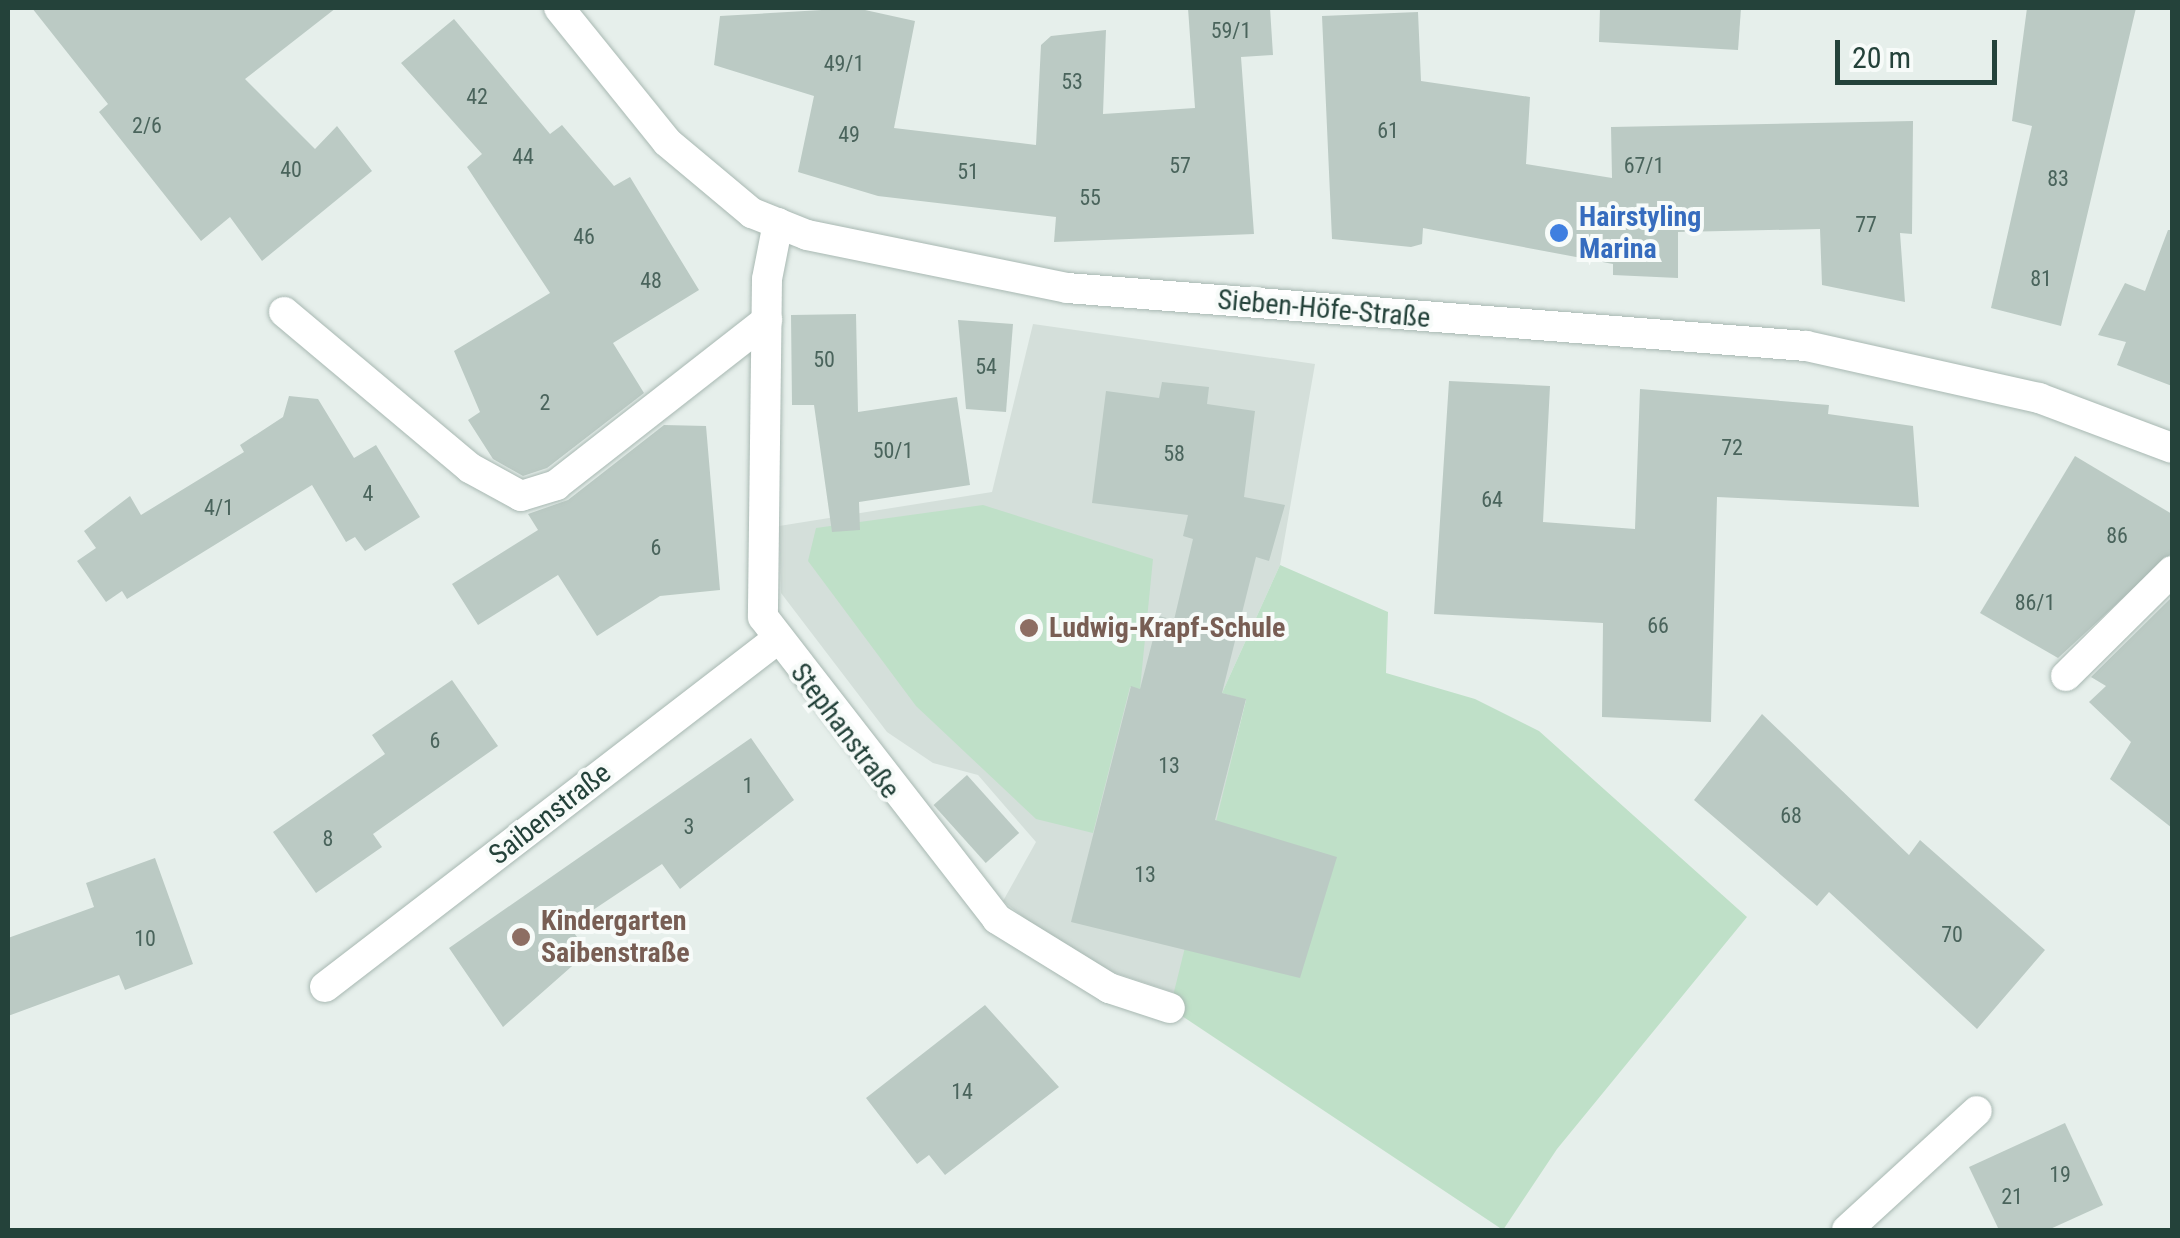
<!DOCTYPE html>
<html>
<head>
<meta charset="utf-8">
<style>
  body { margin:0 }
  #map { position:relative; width:2180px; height:1238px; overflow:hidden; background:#e6efeb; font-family:"Roboto Condensed",sans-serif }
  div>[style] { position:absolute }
  .built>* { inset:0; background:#d4dfda }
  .green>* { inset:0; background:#bfe0c8 }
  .building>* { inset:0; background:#bbcac4; transform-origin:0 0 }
  .roads { filter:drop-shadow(0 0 2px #a8b8b2) drop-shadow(0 0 2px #a8b8b2) }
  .minor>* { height:30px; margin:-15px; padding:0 15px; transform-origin:15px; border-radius:15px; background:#fff }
  .dots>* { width:28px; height:28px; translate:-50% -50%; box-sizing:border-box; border:5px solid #f7fbf9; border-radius:50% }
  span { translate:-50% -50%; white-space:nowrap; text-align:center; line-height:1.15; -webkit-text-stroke:8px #f7fbf9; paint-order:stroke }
  .number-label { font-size:22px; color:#4a645c }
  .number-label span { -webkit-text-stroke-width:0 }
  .shop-label { font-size:28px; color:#366cbe; font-weight:700 }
  .left { translate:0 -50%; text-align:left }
  .street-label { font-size:28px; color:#24423a }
  .education-label { font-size:28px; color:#785e54; font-weight:700 }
  .frame { position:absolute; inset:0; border:10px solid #24423a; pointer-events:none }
  .scale { position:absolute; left:1835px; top:40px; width:162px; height:45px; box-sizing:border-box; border:5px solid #24423a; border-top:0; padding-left:12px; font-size:30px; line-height:35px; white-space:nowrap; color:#24423a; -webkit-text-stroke:8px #f7fbf9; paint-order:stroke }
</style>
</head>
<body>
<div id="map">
  <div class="built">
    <i style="clip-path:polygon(1033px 324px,1315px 364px,1280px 565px,1222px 693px,1246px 699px,1176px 993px,1079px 961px,1003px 901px,1036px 842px,978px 775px,933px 763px,887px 732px,781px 593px,779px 526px,992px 492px)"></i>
  </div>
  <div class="green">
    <i style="clip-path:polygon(983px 505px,1153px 559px,1140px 689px,1130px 687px,1093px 833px,1036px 819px,916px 706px,808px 561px,816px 528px)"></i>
    <i style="clip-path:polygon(1280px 565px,1388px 612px,1386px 673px,1475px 699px,1539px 731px,1747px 917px,1557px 1149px,1503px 1230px,1170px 1008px,1246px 700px,1222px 693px)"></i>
  </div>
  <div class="building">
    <i style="clip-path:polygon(32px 8px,336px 8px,245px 79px,315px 149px,337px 126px,372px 171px,262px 261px,230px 217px,201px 241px,99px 112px,108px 104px)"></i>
    <i style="clip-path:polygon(856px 8px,915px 21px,894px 128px,1036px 145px,1041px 45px,1051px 36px,1106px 30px,1103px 114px,1195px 108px,1188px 8px,1270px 8px,1273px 55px,1241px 57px,1254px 234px,1054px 242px,1056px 217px,878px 196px,798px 172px,814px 96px,714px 65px,720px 16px)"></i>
    <i style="clip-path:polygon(1600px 8px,1741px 8px,1738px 50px,1599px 42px)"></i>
    <i style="clip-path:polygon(2027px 8px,2136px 8px,2061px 326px,1991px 308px,2032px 126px,2012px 121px)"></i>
    <i style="clip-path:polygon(1418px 12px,1421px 81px,1530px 97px,1526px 164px,1612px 178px,1611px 127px,1913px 121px,1912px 234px,1900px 233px,1905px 302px,1822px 285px,1820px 229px,1678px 232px,1678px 278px,1613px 275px,1613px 264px,1423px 228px,1422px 244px,1411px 247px,1332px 239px,1322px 16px)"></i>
    <i style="clip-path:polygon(454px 19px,550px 134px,562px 125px,614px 186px,630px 177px,699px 290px,613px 343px,644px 393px,547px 468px,523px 476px,493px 459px,468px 420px,480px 412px,454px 351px,550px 293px,467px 167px,482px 154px,401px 63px)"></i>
    <i style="clip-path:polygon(2168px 230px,2172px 230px,2172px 386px,2117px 365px,2126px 342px,2098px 335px,2125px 283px,2145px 291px)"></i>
    <i style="clip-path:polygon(856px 314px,858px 412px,957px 397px,970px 485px,859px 502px,860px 530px,832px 532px,814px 405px,792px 405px,791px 315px)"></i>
    <i style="clip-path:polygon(958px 320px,1013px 324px,1006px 412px,966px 409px)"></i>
    <i style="clip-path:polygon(1449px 381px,1550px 386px,1543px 522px,1635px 529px,1640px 389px,1829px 405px,1828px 414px,1913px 426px,1919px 507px,1717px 497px,1711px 722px,1602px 717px,1603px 623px,1434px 614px)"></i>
    <i style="clip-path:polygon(1162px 382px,1209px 387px,1207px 404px,1255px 411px,1244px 497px,1285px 505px,1269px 561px,1256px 557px,1222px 693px,1246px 699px,1215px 820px,1337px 857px,1300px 978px,1071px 922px,1131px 686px,1140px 689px,1159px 616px,1174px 620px,1193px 539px,1183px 536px,1188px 515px,1092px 503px,1106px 391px,1159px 398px)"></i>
    <i style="clip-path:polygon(289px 396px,318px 399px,354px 458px,376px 445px,420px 517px,365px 551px,355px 537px,346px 542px,312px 485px,127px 599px,122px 591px,106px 602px,77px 561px,96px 548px,84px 531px,130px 496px,141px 515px,244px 452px,240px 445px,283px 417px)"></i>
    <i style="clip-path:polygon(664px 425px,706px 426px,720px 590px,660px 596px,597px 636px,558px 575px,478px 625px,452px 584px,538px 530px,528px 514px,568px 500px)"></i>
    <i style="clip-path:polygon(2075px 456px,2172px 514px,2172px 553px,2058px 658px,1980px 613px)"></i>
    <i style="clip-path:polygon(2172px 597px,2172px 828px,2110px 779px,2131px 742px,2089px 702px,2106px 686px,2091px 677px)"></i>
    <i style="clip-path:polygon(452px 680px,498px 746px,373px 834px,382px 847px,316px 893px,273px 832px,385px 754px,372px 735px)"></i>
    <i style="clip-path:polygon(1762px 714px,1909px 855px,1920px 840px,2045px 950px,1977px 1029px,1829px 892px,1817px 906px,1694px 800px)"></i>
    <i style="clip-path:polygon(751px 738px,794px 800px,680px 889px,662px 864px,569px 926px,588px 952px,503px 1027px,449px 948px)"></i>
    <i style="left:967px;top:775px;width:78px;height:45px;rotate:48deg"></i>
    <i style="clip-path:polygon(155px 858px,193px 964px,125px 990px,119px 975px,8px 1016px,8px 938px,94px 907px,86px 883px)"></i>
    <i style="clip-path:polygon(985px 1005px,1059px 1087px,945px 1175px,929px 1155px,917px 1164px,866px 1098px)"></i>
    <i style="clip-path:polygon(2065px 1123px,2103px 1205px,2048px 1230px,1999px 1230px,1969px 1167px)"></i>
  </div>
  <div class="roads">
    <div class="minor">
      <i style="left:559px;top:8px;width:172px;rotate:51.1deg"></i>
      <i style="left:667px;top:142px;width:111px;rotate:39.9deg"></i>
      <i style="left:752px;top:213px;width:59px;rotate:21.8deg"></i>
      <i style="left:807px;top:235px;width:265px;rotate:11.5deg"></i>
      <i style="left:1067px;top:288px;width:741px;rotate:4.49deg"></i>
      <i style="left:1806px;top:346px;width:239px;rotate:12.6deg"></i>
      <i style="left:2039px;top:398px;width:142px;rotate:20.6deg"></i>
      <i style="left:778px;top:223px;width:57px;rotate:101.1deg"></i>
      <i style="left:767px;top:279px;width:338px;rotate:90.7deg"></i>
      <i style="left:763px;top:617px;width:382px;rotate:52.2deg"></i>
      <i style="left:997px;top:919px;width:132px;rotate:31.6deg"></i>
      <i style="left:1109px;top:988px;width:64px;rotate:18.2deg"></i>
      <i style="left:284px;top:312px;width:243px;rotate:40deg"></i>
      <i style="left:470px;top:468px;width:58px;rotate:28.8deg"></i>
      <i style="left:521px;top:496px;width:37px;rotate:-17deg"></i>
      <i style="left:556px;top:485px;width:268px;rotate:-38deg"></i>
      <i style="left:2066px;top:676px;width:149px;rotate:-44.7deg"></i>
      <i style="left:325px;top:987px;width:568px;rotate:-37.56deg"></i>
      <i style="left:1847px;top:1230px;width:176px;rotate:-42.5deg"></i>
    </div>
  </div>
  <div class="dots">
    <i style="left:1559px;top:233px;background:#3f7fe0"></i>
    <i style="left:1029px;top:628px;background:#8d6e63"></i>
    <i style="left:521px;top:937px;background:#8d6e63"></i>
  </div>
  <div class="number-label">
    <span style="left:1231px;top:31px">59/1</span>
    <span style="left:844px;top:64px">49/1</span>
    <span style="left:1072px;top:82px">53</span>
    <span style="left:477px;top:97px">42</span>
    <span style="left:147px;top:126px">2/6</span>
    <span style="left:1388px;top:131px">61</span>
    <span style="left:849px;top:135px">49</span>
    <span style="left:523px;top:157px">44</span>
    <span style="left:1180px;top:166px">57</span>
    <span style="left:1644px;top:166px">67/1</span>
    <span style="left:291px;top:170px">40</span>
    <span style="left:968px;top:172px">51</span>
    <span style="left:2058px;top:179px">83</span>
    <span style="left:1090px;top:198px">55</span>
    <span style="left:1866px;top:225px">77</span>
    <span style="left:584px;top:237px">46</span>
    <span style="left:2041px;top:279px">81</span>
    <span style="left:651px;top:281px">48</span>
    <span style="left:824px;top:360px">50</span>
    <span style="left:986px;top:367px">54</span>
    <span style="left:545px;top:403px">2</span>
    <span style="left:1732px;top:448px">72</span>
    <span style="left:893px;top:451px">50/1</span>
    <span style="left:1174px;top:454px">58</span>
    <span style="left:368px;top:494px">4</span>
    <span style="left:1492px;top:500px">64</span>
    <span style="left:219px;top:508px">4/1</span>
    <span style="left:2117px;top:536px">86</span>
    <span style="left:656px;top:548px">6</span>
    <span style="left:2035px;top:603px">86/1</span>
    <span style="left:1658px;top:626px">66</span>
    <span style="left:435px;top:741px">6</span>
    <span style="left:1169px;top:766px">13</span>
    <span style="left:748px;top:786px">1</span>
    <span style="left:1791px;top:816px">68</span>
    <span style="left:689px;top:827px">3</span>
    <span style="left:328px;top:839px">8</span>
    <span style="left:1145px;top:875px">13</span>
    <span style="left:1952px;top:935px">70</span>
    <span style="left:145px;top:939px">10</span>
    <span style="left:962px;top:1092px">14</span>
    <span style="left:2060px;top:1175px">19</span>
    <span style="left:2012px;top:1197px">21</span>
  </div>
  <div class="shop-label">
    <span class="left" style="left:1579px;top:233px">Hairstyling<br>Marina</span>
  </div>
  <div class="street-label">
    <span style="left:1324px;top:309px;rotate:5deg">Sieben-Höfe-Straße</span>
    <span style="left:845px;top:731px;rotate:53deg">Stephanstraße</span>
    <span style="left:550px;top:814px;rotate:-38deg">Saibenstraße</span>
  </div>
  <div class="education-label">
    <span class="left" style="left:1049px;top:628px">Ludwig-Krapf-Schule</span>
    <span class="left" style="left:541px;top:937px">Kindergarten<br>Saibenstraße</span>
  </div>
  <div class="frame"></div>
  <div class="scale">20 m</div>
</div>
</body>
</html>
